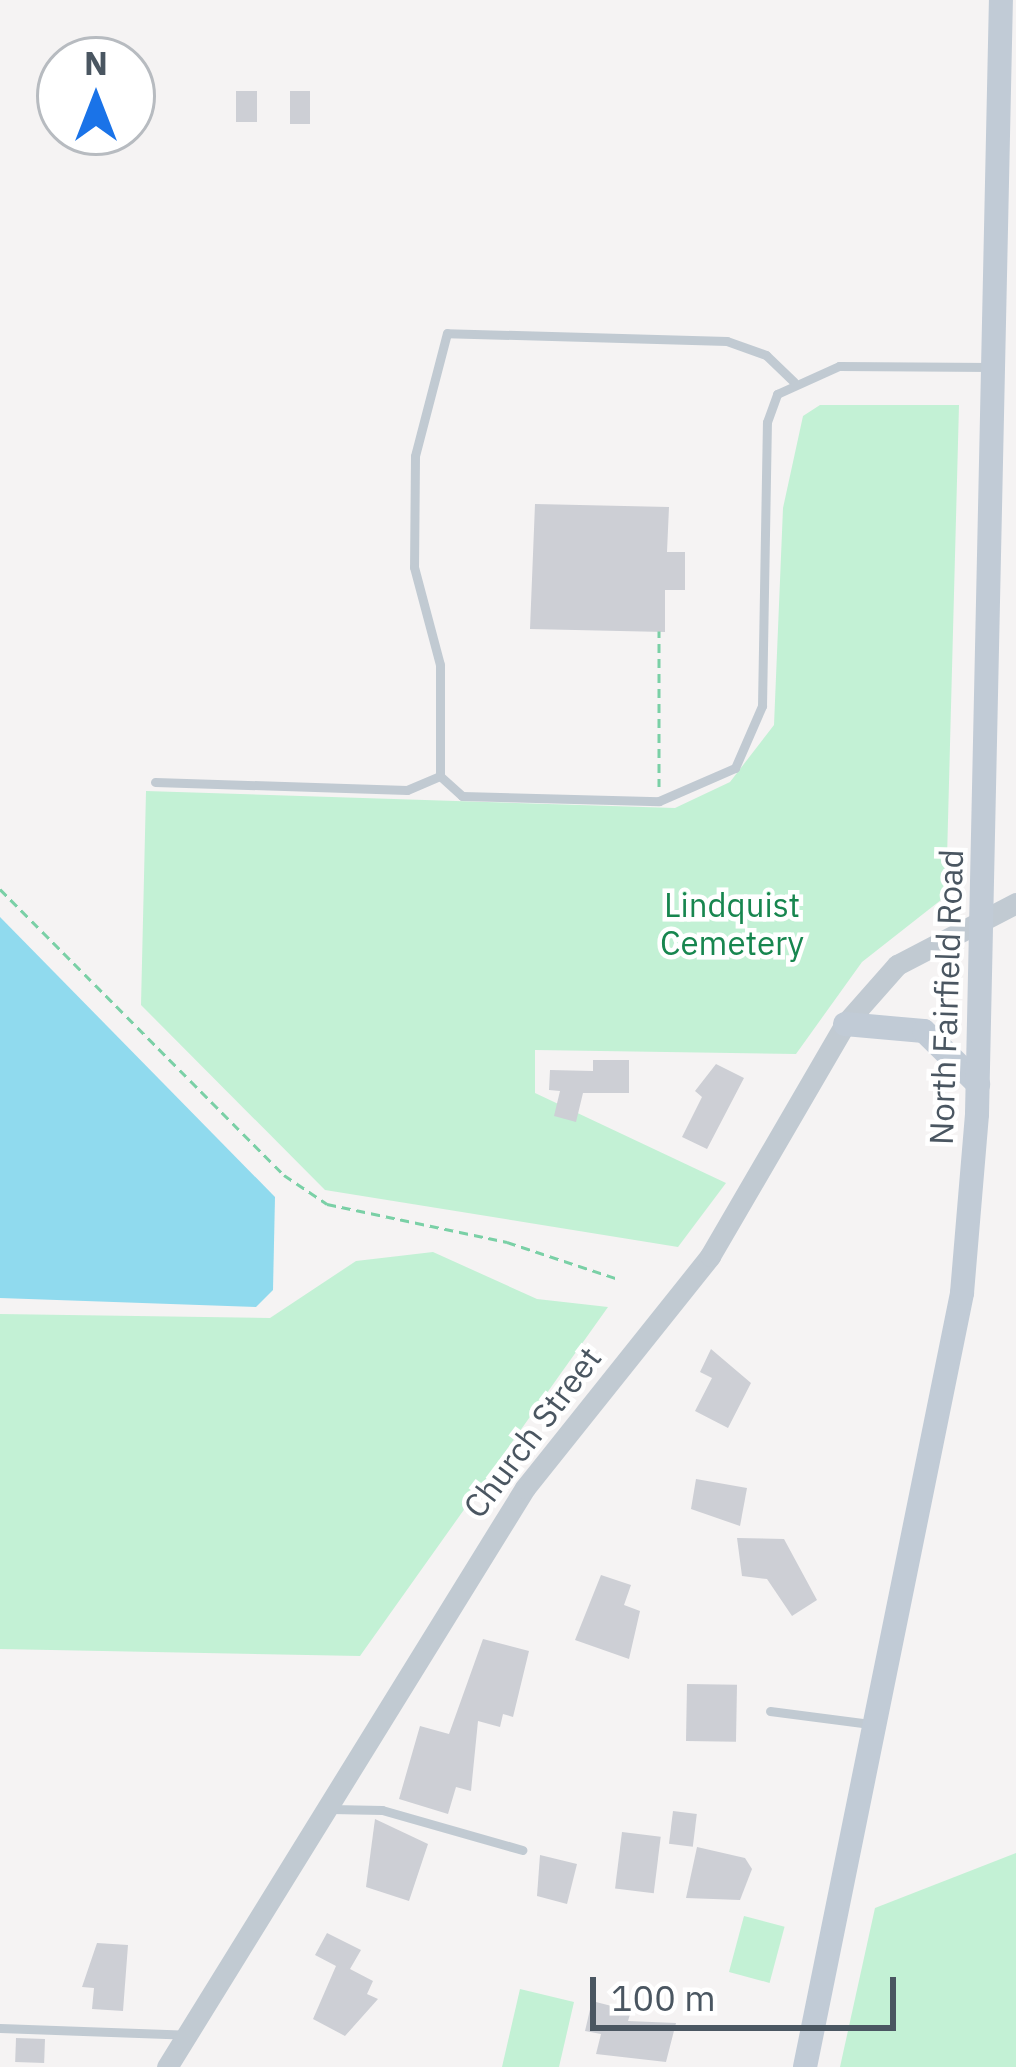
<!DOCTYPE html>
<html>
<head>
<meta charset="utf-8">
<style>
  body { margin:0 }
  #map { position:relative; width:1016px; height:2067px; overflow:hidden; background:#f5f3f3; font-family:"IBM Plex Sans",sans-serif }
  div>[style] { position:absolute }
  .green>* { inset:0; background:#c3f1d5; transform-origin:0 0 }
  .water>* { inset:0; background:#90daee }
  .building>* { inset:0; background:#cdcfd5; transform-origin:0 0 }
  .path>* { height:3px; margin-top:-1.5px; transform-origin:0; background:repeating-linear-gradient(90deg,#7ad0a6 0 9px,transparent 0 15px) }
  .service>* { height:9px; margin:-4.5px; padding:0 4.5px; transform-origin:4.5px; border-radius:4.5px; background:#c1cad2 }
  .tertiary>* { height:21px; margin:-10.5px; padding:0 10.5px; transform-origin:10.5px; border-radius:10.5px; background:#c1cad2 }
  .secondary>* { height:24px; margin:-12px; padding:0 12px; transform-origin:12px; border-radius:12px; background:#c1cbd6 }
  span { translate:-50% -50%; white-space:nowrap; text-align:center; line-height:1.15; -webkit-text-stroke:9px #fff; paint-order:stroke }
  .park-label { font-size:33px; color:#17864f }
  .street-label { font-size:33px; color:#4a5661 }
  .north { position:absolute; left:36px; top:36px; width:120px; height:120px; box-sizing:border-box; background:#fff; border:3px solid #b7bbc0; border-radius:50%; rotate:0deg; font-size:33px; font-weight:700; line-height:48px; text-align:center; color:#4a5661 }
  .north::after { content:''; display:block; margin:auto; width:42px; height:54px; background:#1a73e8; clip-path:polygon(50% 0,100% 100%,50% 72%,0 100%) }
  .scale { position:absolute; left:590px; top:1977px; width:306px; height:54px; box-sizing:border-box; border:6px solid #4a5661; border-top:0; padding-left:15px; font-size:36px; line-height:42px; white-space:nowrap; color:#4a5661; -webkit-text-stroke:9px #fff; paint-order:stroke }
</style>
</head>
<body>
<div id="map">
  <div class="green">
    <i style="clip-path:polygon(820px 405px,959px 405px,946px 896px,862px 962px,796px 1054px,535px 1050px,535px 1093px,726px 1183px,678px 1247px,325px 1190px,141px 1005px,146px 791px,675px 808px,730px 782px,774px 725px,783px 508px,803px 416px)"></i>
    <i style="clip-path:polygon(433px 1252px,537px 1299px,608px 1307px,360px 1656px,0 1649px,0 1314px,270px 1318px,356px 1261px)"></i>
    <i style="clip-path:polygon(1016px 1853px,1016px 2067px,840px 2067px,875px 1908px)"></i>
    <i style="left:744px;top:1916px;width:42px;height:58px;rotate:15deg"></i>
    <i style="clip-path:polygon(520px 1989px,574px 2002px,559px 2067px,502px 2067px)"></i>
  </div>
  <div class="water">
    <i style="clip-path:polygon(0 917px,275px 1197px,273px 1290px,256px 1307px,0 1298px)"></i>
  </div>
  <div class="building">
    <i style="left:236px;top:91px;width:21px;height:31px"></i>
    <i style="left:290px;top:91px;width:20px;height:33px"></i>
    <i style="clip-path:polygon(535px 504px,669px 507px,667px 552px,685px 552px,685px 590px,665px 590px,665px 632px,530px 629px)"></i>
    <i style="clip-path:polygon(593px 1060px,629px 1060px,629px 1093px,583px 1093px,576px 1122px,554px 1116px,560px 1091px,549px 1090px,550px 1070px,593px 1071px)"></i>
    <i style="clip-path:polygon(716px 1064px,744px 1078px,707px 1149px,682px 1137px,702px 1097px,695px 1091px)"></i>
    <i style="clip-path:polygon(711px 1349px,751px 1383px,728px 1428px,695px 1411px,712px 1378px,700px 1372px)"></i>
    <i style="clip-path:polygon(696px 1479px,747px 1488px,740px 1526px,691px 1509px)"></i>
    <i style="clip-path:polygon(737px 1538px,784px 1539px,817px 1600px,792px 1616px,767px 1579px,742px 1576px)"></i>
    <i style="clip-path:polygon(601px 1575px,631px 1585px,624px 1605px,640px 1611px,629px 1659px,575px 1640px)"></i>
    <i style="clip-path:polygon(483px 1639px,529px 1651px,513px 1717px,503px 1714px,500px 1727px,478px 1721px,471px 1791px,456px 1787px,448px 1814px,399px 1799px,420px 1726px,449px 1734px)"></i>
    <i style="left:687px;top:1684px;width:50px;height:57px;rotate:1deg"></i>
    <i style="left:673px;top:1811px;width:24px;height:33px;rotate:7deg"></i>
    <i style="clip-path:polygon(375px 1819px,428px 1844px,409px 1901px,366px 1887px)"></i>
    <i style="left:622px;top:1832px;width:39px;height:57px;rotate:7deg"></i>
    <i style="clip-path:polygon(697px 1847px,745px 1858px,752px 1869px,740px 1900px,686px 1898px)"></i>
    <i style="clip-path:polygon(540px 1855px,577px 1864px,567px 1904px,537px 1896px)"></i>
    <i style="clip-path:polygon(327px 1933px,361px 1950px,350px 1969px,373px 1981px,367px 1994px,378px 1999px,345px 2036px,313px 2019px,336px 1966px,315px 1955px)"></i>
    <i style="clip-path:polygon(97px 1943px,128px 1945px,123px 2011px,92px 2009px,94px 1988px,82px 1987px)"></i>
    <i style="clip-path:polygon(592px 2001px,631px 2011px,628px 2021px,676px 2023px,666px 2062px,596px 2054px,601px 2034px,585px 2031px)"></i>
    <i style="left:16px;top:2038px;width:29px;height:24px;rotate:2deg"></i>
  </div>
  <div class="path">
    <i style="left:659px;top:787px;width:156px;rotate:-90deg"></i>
    <i style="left:0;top:889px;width:403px;rotate:45.2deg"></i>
    <i style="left:284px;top:1175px;width:52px;rotate:34deg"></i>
    <i style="left:327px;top:1204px;width:184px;rotate:11.9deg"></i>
    <i style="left:507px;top:1242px;width:117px;rotate:18.4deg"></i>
  </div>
  <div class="service">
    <i style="left:794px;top:382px;width:39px;rotate:-136deg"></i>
    <i style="left:766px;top:355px;width:41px;rotate:-160.3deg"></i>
    <i style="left:727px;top:341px;width:280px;rotate:-178.4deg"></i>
    <i style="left:447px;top:333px;width:127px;rotate:104.6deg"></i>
    <i style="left:415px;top:456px;width:111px;rotate:90.5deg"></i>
    <i style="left:414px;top:567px;width:101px;rotate:75.1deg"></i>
    <i style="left:440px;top:665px;width:111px;rotate:90deg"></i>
    <i style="left:440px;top:776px;width:30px;rotate:42deg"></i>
    <i style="left:462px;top:796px;width:197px;rotate:1.5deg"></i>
    <i style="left:659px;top:801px;width:83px;rotate:-23.5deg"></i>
    <i style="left:735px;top:768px;width:68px;rotate:-66.5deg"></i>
    <i style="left:762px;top:706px;width:284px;rotate:-89deg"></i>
    <i style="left:767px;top:422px;width:30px;rotate:-70deg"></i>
    <i style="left:777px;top:394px;width:68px;rotate:-24.3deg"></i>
    <i style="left:839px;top:366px;width:153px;rotate:0.4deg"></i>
    <i style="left:155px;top:782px;width:252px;rotate:1.8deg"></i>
    <i style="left:407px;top:790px;width:36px;rotate:-23deg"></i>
    <i style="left:770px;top:1711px;width:101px;rotate:7.4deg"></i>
    <i style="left:331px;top:1809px;width:51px;rotate:1.1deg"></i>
    <i style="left:382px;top:1810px;width:146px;rotate:15.9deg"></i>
    <i style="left:0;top:2028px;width:187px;rotate:2.1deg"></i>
  </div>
  <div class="tertiary">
    <i style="left:167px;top:2067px;width:681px;rotate:-58.27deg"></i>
    <i style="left:525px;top:1488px;width:297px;rotate:-51.4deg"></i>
    <i style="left:710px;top:1256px;width:268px;rotate:-59.8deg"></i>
    <i style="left:845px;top:1024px;width:79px;rotate:-48.6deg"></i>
    <i style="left:897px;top:965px;width:134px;rotate:-27.5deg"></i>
  </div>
  <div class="secondary">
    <i style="left:845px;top:1024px;width:79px;rotate:5.1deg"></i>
    <i style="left:924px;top:1031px;width:76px;rotate:44.5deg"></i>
    <i style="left:805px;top:2067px;width:790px;rotate:-78.53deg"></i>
    <i style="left:962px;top:1293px;width:180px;rotate:-85.2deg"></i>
    <i style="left:977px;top:1114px;width:1114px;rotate:-88.77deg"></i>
  </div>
  <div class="park-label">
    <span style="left:732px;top:924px">Lindquist<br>Cemetery</span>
  </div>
  <div class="street-label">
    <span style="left:946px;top:997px;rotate:-88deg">North Fairfield Road</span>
    <span style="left:532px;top:1432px;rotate:-53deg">Church Street</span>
  </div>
  <div class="north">N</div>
  <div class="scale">100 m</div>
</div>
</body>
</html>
